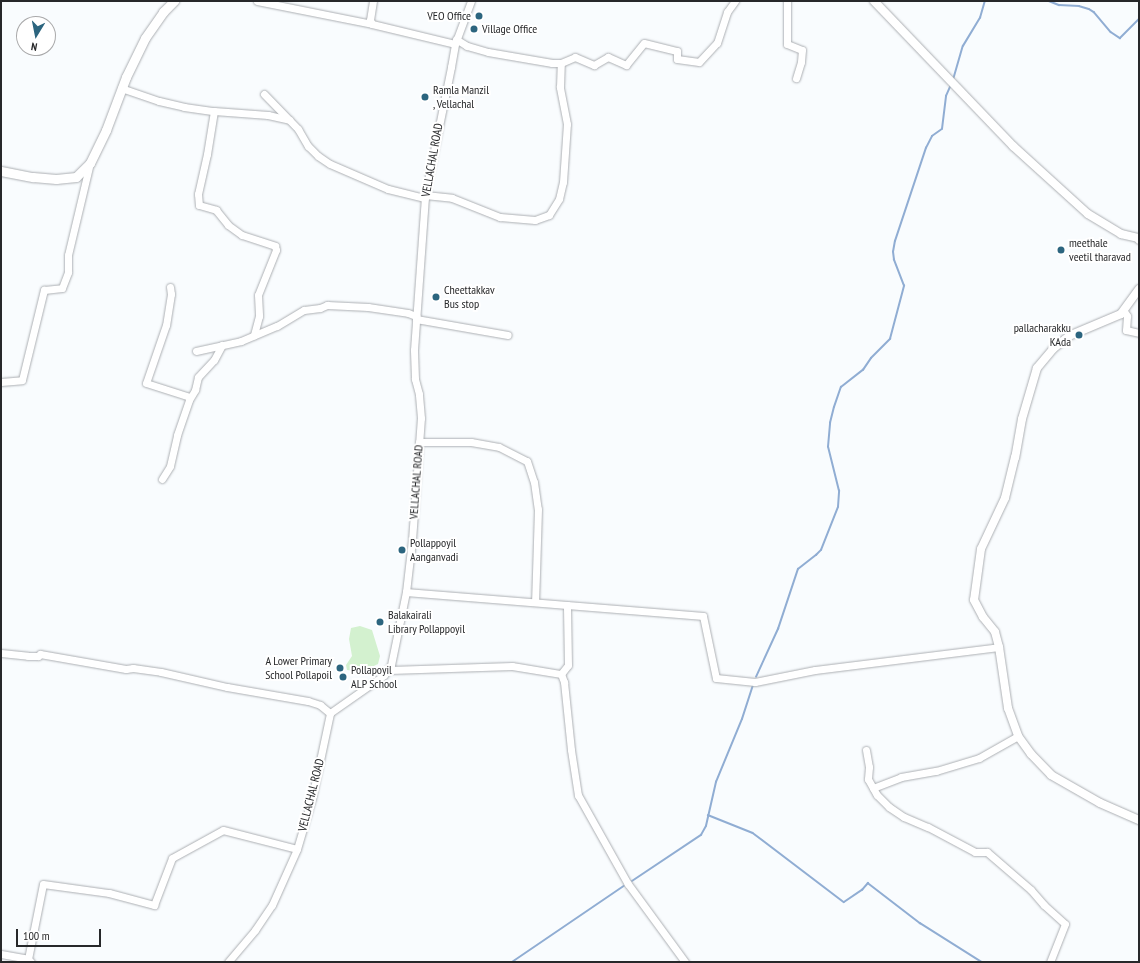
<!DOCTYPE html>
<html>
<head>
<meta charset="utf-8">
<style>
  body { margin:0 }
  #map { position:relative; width:1140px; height:963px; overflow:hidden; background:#f9fcfe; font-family:"PT Sans Narrow",sans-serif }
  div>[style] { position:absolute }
  .green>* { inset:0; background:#d3f1cf }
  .stream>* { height:1.5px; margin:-0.75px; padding:0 0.75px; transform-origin:0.75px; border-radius:0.75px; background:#90add3 }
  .roads { filter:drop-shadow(0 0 1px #acafb3) drop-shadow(0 0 1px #acafb3) }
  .minor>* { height:7px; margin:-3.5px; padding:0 3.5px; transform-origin:3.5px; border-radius:3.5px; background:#fff }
  .tertiary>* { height:8px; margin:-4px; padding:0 4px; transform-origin:4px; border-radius:4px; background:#fff }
  .secondary>* { height:9px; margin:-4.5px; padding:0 4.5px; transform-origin:4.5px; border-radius:4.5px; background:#fff }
  .dots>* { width:11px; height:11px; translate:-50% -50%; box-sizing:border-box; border:2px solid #fff; border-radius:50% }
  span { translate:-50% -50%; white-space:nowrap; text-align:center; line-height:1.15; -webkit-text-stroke:4px #fff; paint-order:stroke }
  .poi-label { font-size:12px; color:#27282a }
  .right { translate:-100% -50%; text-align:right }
  .left { translate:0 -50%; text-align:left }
  .street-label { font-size:12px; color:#27282a }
  .frame { position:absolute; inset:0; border:2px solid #27282a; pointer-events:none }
  .north { position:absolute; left:16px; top:16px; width:40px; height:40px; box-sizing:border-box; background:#fff; border:1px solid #a9a9aa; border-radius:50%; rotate:190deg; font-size:11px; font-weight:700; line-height:16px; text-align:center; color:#27282a }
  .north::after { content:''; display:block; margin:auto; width:14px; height:18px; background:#2c657f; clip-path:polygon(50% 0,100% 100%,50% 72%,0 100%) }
  .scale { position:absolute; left:16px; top:929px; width:85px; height:18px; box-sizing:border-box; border:2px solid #27282a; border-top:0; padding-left:5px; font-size:12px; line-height:14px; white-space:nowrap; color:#27282a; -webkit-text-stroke:3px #fff; paint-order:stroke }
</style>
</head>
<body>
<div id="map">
  <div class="green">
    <i style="clip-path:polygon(360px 626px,372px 630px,380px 656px,378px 664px,361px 672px,347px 670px,346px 665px,352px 656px,349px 639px,351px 628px)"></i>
  </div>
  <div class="stream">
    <i style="left:1049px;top:1px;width:11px;rotate:22deg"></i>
    <i style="left:1059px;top:5px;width:20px;rotate:3deg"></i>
    <i style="left:1079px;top:6px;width:10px;rotate:17deg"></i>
    <i style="left:1089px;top:9px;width:6px;rotate:31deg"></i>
    <i style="left:1094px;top:12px;width:26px;rotate:50deg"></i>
    <i style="left:1111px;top:32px;width:11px;rotate:34deg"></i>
    <i style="left:1120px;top:38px;width:27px;rotate:-45deg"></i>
    <i style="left:953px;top:80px;width:35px;rotate:-74deg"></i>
    <i style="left:963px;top:46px;width:33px;rotate:-59deg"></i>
    <i style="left:980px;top:18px;width:18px;rotate:-74deg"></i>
    <i style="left:756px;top:677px;width:53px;rotate:-65.4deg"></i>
    <i style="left:778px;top:629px;width:63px;rotate:-71.6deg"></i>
    <i style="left:798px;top:569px;width:23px;rotate:-38deg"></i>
    <i style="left:816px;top:555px;width:7px;rotate:-45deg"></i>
    <i style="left:821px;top:550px;width:46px;rotate:-68.4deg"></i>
    <i style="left:838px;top:507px;width:16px;rotate:-86deg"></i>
    <i style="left:839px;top:491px;width:45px;rotate:-104deg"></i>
    <i style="left:828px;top:447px;width:24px;rotate:-85deg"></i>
    <i style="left:830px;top:423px;width:16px;rotate:-76deg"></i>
    <i style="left:834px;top:407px;width:21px;rotate:-71deg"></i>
    <i style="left:841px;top:387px;width:28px;rotate:-38deg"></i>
    <i style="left:863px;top:370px;width:14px;rotate:-56deg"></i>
    <i style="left:871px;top:358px;width:27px;rotate:-45deg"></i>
    <i style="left:890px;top:339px;width:55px;rotate:-75.2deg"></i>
    <i style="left:904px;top:286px;width:28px;rotate:-111deg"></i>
    <i style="left:894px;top:260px;width:8px;rotate:-97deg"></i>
    <i style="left:893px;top:252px;width:11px;rotate:-80deg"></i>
    <i style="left:895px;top:241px;width:98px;rotate:-71.6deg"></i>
    <i style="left:926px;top:148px;width:13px;rotate:-63deg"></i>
    <i style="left:932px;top:136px;width:12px;rotate:-35deg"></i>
    <i style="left:942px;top:129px;width:33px;rotate:-83deg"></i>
    <i style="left:946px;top:96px;width:12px;rotate:-66deg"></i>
    <i style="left:708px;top:815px;width:48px;rotate:21.8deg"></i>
    <i style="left:753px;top:833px;width:114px;rotate:37.2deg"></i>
    <i style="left:844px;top:902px;width:22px;rotate:-34deg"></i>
    <i style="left:862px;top:890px;width:9px;rotate:-49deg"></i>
    <i style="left:868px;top:883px;width:66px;rotate:37.6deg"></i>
    <i style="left:920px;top:923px;width:73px;rotate:32.2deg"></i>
    <i style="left:632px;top:881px;width:83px;rotate:-33.7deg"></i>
    <i style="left:701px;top:835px;width:10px;rotate:-61deg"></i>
    <i style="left:706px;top:826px;width:45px;rotate:-77.2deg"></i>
    <i style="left:716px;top:782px;width:68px;rotate:-67.6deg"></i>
    <i style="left:742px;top:719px;width:35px;rotate:-72deg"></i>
    <i style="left:512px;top:962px;width:135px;rotate:-34.2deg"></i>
  </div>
  <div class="roads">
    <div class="minor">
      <i style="left:257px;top:1px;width:117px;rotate:11.3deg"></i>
      <i style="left:373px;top:1px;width:19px;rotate:99deg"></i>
      <i style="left:370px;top:20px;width:4px;rotate:63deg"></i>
      <i style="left:372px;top:24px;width:85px;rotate:13.5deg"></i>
      <i style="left:787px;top:1px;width:43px;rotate:90deg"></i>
      <i style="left:787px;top:44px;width:16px;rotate:22deg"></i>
      <i style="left:802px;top:50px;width:12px;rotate:95deg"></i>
      <i style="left:801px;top:62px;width:17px;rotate:107deg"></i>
      <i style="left:561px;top:63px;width:15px;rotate:-23deg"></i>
      <i style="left:575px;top:57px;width:21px;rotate:23deg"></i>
      <i style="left:594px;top:65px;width:16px;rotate:-30deg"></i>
      <i style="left:608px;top:57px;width:20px;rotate:24deg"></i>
      <i style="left:626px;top:65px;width:28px;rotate:-51deg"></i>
      <i style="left:644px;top:43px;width:34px;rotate:14deg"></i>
      <i style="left:677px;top:51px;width:8px;rotate:90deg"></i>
      <i style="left:677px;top:59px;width:22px;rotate:8deg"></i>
      <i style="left:699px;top:62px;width:26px;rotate:-47deg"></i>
      <i style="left:717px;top:43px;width:33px;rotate:-72deg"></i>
      <i style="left:727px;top:12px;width:14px;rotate:-54deg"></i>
      <i style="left:121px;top:88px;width:40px;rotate:18.9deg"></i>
      <i style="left:159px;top:101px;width:26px;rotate:13deg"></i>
      <i style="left:184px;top:107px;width:30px;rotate:8deg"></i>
      <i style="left:214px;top:111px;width:54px;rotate:4.2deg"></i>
      <i style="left:268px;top:115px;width:22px;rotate:13deg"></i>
      <i style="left:264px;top:94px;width:49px;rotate:45.8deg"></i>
      <i style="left:298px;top:129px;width:20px;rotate:60deg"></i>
      <i style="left:308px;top:146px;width:14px;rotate:45deg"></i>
      <i style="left:318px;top:156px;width:14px;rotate:34deg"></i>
      <i style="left:330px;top:164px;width:63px;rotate:23.3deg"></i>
      <i style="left:388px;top:189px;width:38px;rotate:14deg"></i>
      <i style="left:214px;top:111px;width:44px;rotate:99.2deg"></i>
      <i style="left:207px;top:154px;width:41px;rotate:102.7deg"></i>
      <i style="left:198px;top:194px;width:11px;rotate:85deg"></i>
      <i style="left:199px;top:205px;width:18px;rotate:16deg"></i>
      <i style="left:216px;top:210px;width:19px;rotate:51deg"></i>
      <i style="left:228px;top:225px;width:17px;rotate:36deg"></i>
      <i style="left:242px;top:235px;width:35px;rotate:18deg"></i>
      <i style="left:275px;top:246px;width:4px;rotate:76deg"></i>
      <i style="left:276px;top:250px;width:48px;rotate:111.8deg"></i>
      <i style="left:258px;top:295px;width:21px;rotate:87deg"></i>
      <i style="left:259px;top:316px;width:20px;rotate:105deg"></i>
      <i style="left:425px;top:195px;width:27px;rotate:6deg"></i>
      <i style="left:452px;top:198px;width:52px;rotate:21.6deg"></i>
      <i style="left:500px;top:217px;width:35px;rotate:5deg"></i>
      <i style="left:535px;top:220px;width:15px;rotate:-20deg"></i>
      <i style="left:549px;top:215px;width:19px;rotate:-58deg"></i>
      <i style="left:559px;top:199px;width:17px;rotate:-77deg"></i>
      <i style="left:563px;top:182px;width:58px;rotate:-86.1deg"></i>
      <i style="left:567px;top:124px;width:38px;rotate:-101deg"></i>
      <i style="left:560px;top:87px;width:24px;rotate:-88deg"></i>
      <i style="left:561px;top:63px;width:9px;rotate:180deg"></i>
      <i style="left:552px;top:63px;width:65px;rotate:-170.2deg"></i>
      <i style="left:488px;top:52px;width:22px;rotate:-164deg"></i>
      <i style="left:467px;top:46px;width:13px;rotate:-148deg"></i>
      <i style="left:170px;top:287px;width:7px;rotate:82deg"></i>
      <i style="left:171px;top:294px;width:31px;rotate:99deg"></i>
      <i style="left:166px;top:325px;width:61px;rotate:109deg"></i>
      <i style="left:146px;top:383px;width:46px;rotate:17.7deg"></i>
      <i style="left:1124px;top:311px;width:6px;rotate:59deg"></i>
      <i style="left:1127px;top:316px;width:14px;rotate:94deg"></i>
      <i style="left:1126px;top:330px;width:13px;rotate:13deg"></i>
      <i style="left:416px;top:319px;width:93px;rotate:9.9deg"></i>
      <i style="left:196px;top:351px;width:46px;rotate:-12.5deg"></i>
      <i style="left:241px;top:341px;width:39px;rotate:-23deg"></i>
      <i style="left:277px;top:326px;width:31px;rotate:-31deg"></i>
      <i style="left:304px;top:310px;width:16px;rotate:-7deg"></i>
      <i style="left:320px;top:308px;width:8px;rotate:-23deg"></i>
      <i style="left:327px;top:305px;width:41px;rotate:2.8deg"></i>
      <i style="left:368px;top:307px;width:40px;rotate:8.5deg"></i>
      <i style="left:408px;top:313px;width:9px;rotate:21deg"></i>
      <i style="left:1px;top:382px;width:21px;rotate:-5deg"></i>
      <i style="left:22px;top:380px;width:93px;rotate:-76.3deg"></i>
      <i style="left:44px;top:290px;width:18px;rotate:-6deg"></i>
      <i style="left:62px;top:288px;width:17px;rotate:-69deg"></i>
      <i style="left:68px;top:272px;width:17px;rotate:-90deg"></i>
      <i style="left:68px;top:255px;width:95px;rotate:-76.6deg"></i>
      <i style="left:419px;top:442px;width:52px"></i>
      <i style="left:471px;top:442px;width:28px;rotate:10deg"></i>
      <i style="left:499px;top:447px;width:31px;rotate:27deg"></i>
      <i style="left:527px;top:461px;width:22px;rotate:72deg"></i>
      <i style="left:534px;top:482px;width:27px;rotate:82deg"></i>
      <i style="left:538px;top:509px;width:93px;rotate:91.8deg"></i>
      <i style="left:162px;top:479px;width:15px;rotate:-58deg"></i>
      <i style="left:170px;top:466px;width:32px;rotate:-77deg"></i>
      <i style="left:177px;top:435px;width:37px;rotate:-71deg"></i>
      <i style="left:189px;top:400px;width:12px;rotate:-59deg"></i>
      <i style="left:195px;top:390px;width:13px;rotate:-77deg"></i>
      <i style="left:198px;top:377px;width:23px;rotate:-47deg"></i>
      <i style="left:214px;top:360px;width:17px;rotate:-62deg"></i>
      <i style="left:406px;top:592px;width:298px;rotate:4.6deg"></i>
      <i style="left:703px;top:616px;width:63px;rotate:78.2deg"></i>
      <i style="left:716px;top:678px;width:39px;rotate:6deg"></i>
      <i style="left:755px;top:682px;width:61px;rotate:-11.3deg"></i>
      <i style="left:815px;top:670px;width:185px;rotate:-7.1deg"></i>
      <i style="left:1px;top:653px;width:27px;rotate:6deg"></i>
      <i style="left:28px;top:656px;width:10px"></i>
      <i style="left:38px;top:656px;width:3px;rotate:-45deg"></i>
      <i style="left:40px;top:654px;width:87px;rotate:9.9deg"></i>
      <i style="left:126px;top:669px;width:7px;rotate:-8deg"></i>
      <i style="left:133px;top:668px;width:28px;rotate:8deg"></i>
      <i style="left:161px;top:672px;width:68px;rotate:12.8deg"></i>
      <i style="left:227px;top:687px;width:82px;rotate:9.8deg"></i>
      <i style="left:308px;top:701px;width:13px;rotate:18deg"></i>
      <i style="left:320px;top:705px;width:13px;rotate:39deg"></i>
      <i style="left:390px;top:670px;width:122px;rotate:-1.9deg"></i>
      <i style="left:512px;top:666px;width:50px;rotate:9.3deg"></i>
      <i style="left:561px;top:674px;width:9px;rotate:69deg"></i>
      <i style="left:564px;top:682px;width:68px;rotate:84.1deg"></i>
      <i style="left:571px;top:750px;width:46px;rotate:81.2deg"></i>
      <i style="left:578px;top:795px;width:102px;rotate:60.7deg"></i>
      <i style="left:628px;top:884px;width:97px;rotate:53.8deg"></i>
      <i style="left:561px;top:674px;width:11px;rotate:-52deg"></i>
      <i style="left:568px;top:665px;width:60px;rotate:-91deg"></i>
      <i style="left:866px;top:750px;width:17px;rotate:80deg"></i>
      <i style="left:869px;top:767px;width:12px;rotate:95deg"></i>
      <i style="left:868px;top:779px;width:18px;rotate:61deg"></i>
      <i style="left:877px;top:795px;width:17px;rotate:45deg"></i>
      <i style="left:889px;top:807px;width:18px;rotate:34deg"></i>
      <i style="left:904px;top:817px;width:26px;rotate:23deg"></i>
      <i style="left:928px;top:827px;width:53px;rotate:28deg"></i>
      <i style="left:975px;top:852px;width:12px"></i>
      <i style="left:987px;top:852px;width:58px;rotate:40.8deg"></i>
      <i style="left:1031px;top:890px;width:20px;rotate:49deg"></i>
      <i style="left:1044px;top:905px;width:28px;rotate:42deg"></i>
      <i style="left:1065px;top:924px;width:41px;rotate:111.5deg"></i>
      <i style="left:873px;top:788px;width:30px;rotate:-21deg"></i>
      <i style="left:901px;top:777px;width:36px;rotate:-10deg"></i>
      <i style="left:936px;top:771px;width:45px;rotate:-16.8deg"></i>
      <i style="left:979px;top:758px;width:45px;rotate:-29.4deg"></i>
      <i style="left:1px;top:954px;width:27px;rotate:10deg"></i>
      <i style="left:31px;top:962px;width:4px;rotate:-135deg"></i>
      <i style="left:28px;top:959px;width:76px;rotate:-78.7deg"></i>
      <i style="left:43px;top:884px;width:67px;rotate:7.8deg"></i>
      <i style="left:109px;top:893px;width:47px;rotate:14.9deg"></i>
      <i style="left:154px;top:905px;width:50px;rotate:-69deg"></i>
      <i style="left:172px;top:858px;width:58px;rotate:-28.8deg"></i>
      <i style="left:223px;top:830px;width:76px;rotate:14.4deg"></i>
      <i style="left:228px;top:962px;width:42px;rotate:-49.8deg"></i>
      <i style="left:255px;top:930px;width:30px;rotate:-56deg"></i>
      <i style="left:272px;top:905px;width:61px;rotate:-65.9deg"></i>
      <i style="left:297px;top:849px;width:53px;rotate:-73.6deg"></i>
      <i style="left:312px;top:798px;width:87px;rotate:-78deg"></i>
      <i style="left:330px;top:713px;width:66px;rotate:-35.1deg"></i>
      <i style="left:384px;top:675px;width:12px;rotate:-55deg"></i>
      <i style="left:391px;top:665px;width:75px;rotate:-78.4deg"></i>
      <i style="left:406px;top:592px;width:52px;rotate:-83.4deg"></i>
      <i style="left:412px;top:540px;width:122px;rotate:-85.8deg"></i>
      <i style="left:421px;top:418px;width:24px;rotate:-95deg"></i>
      <i style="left:419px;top:394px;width:16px;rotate:-105deg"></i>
      <i style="left:415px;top:379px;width:29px;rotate:-92deg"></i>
      <i style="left:414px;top:350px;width:155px;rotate:-85.9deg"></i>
      <i style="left:425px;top:195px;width:131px;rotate:-78.5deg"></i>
      <i style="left:451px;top:67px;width:23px;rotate:-80deg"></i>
      <i style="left:455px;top:44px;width:46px;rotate:-69.6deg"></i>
    </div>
    <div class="tertiary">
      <i style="left:874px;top:1px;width:201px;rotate:46.2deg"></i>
      <i style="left:1013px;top:146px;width:101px;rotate:42.2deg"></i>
      <i style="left:1088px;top:214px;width:39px;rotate:31deg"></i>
      <i style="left:1121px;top:234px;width:17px;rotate:13deg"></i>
      <i style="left:1138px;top:238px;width:2px;rotate:63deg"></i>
      <i style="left:1139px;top:289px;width:31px;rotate:126deg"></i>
      <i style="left:1121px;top:314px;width:56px;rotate:157.1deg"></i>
      <i style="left:1069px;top:336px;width:21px;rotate:141deg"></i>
      <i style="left:1053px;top:349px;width:25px;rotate:130deg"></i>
      <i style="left:1037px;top:368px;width:53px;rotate:106.4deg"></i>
      <i style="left:1022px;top:419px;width:39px;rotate:100deg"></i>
      <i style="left:1015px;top:457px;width:42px;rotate:103.7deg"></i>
      <i style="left:1005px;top:498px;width:56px;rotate:115.2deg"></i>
      <i style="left:981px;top:549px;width:51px;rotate:97.8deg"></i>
      <i style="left:974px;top:600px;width:19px;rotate:62deg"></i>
      <i style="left:983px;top:617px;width:19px;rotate:51deg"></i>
      <i style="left:995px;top:632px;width:16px;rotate:75deg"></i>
      <i style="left:999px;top:647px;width:62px;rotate:81.6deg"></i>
      <i style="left:1008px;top:708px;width:30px;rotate:70deg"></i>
      <i style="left:1018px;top:736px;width:22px;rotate:54deg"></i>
      <i style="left:1031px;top:754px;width:29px;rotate:46deg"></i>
      <i style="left:1051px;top:775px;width:56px;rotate:29.7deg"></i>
      <i style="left:1100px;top:803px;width:43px;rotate:23.6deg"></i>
    </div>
    <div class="secondary">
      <i style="left:1px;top:171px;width:33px;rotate:11deg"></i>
      <i style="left:33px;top:177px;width:23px;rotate:5deg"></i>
      <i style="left:56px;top:179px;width:20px;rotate:-6deg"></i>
      <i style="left:76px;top:177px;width:20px;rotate:-45deg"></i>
      <i style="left:90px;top:163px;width:37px;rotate:-64deg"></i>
      <i style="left:106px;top:130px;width:57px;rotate:-69.3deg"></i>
      <i style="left:126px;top:77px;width:43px;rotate:-64deg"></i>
      <i style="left:145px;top:38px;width:32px;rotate:-55deg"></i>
      <i style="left:163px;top:12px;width:16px;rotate:-45deg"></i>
    </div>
  </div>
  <div class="dots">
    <i style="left:479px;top:16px;background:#2c657f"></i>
    <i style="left:474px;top:29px;background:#2c657f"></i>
    <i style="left:425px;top:97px;background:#2c657f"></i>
    <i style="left:1061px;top:250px;background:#2c657f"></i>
    <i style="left:436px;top:297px;background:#2c657f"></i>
    <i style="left:1079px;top:335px;background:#2c657f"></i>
    <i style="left:402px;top:550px;background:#2c657f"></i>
    <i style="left:380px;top:622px;background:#2c657f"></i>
    <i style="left:340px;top:668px;background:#2c657f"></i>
    <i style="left:343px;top:677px;background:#2c657f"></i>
  </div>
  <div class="poi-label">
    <span class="right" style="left:471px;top:16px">VEO Office</span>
    <span class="left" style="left:482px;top:29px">Village Office</span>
    <span class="left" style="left:433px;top:97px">Ramla Manzil<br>, Vellachal</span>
    <span class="left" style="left:1069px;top:250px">meethale<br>veetil tharavad</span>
    <span class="left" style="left:444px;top:297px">Cheettakkav<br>Bus stop</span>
    <span class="right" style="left:1071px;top:335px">pallacharakku<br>KAda</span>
    <span class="left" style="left:410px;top:550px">Pollappoyil<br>Aanganvadi</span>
    <span class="left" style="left:388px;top:622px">Balakairali<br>Library Pollappoyil</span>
    <span class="right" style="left:332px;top:668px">A Lower Primary<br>School Pollapoil</span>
    <span class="left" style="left:351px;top:677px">Pollapoyil<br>ALP School</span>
  </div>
  <div class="street-label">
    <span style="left:432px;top:160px;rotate:-80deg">VELLACHAL ROAD</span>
    <span style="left:416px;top:482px;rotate:-86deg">VELLACHAL ROAD</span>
    <span style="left:311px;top:795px;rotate:-76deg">VELLACHAL ROAD</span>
  </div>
  <div class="frame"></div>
  <div class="north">N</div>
  <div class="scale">100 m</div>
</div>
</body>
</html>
